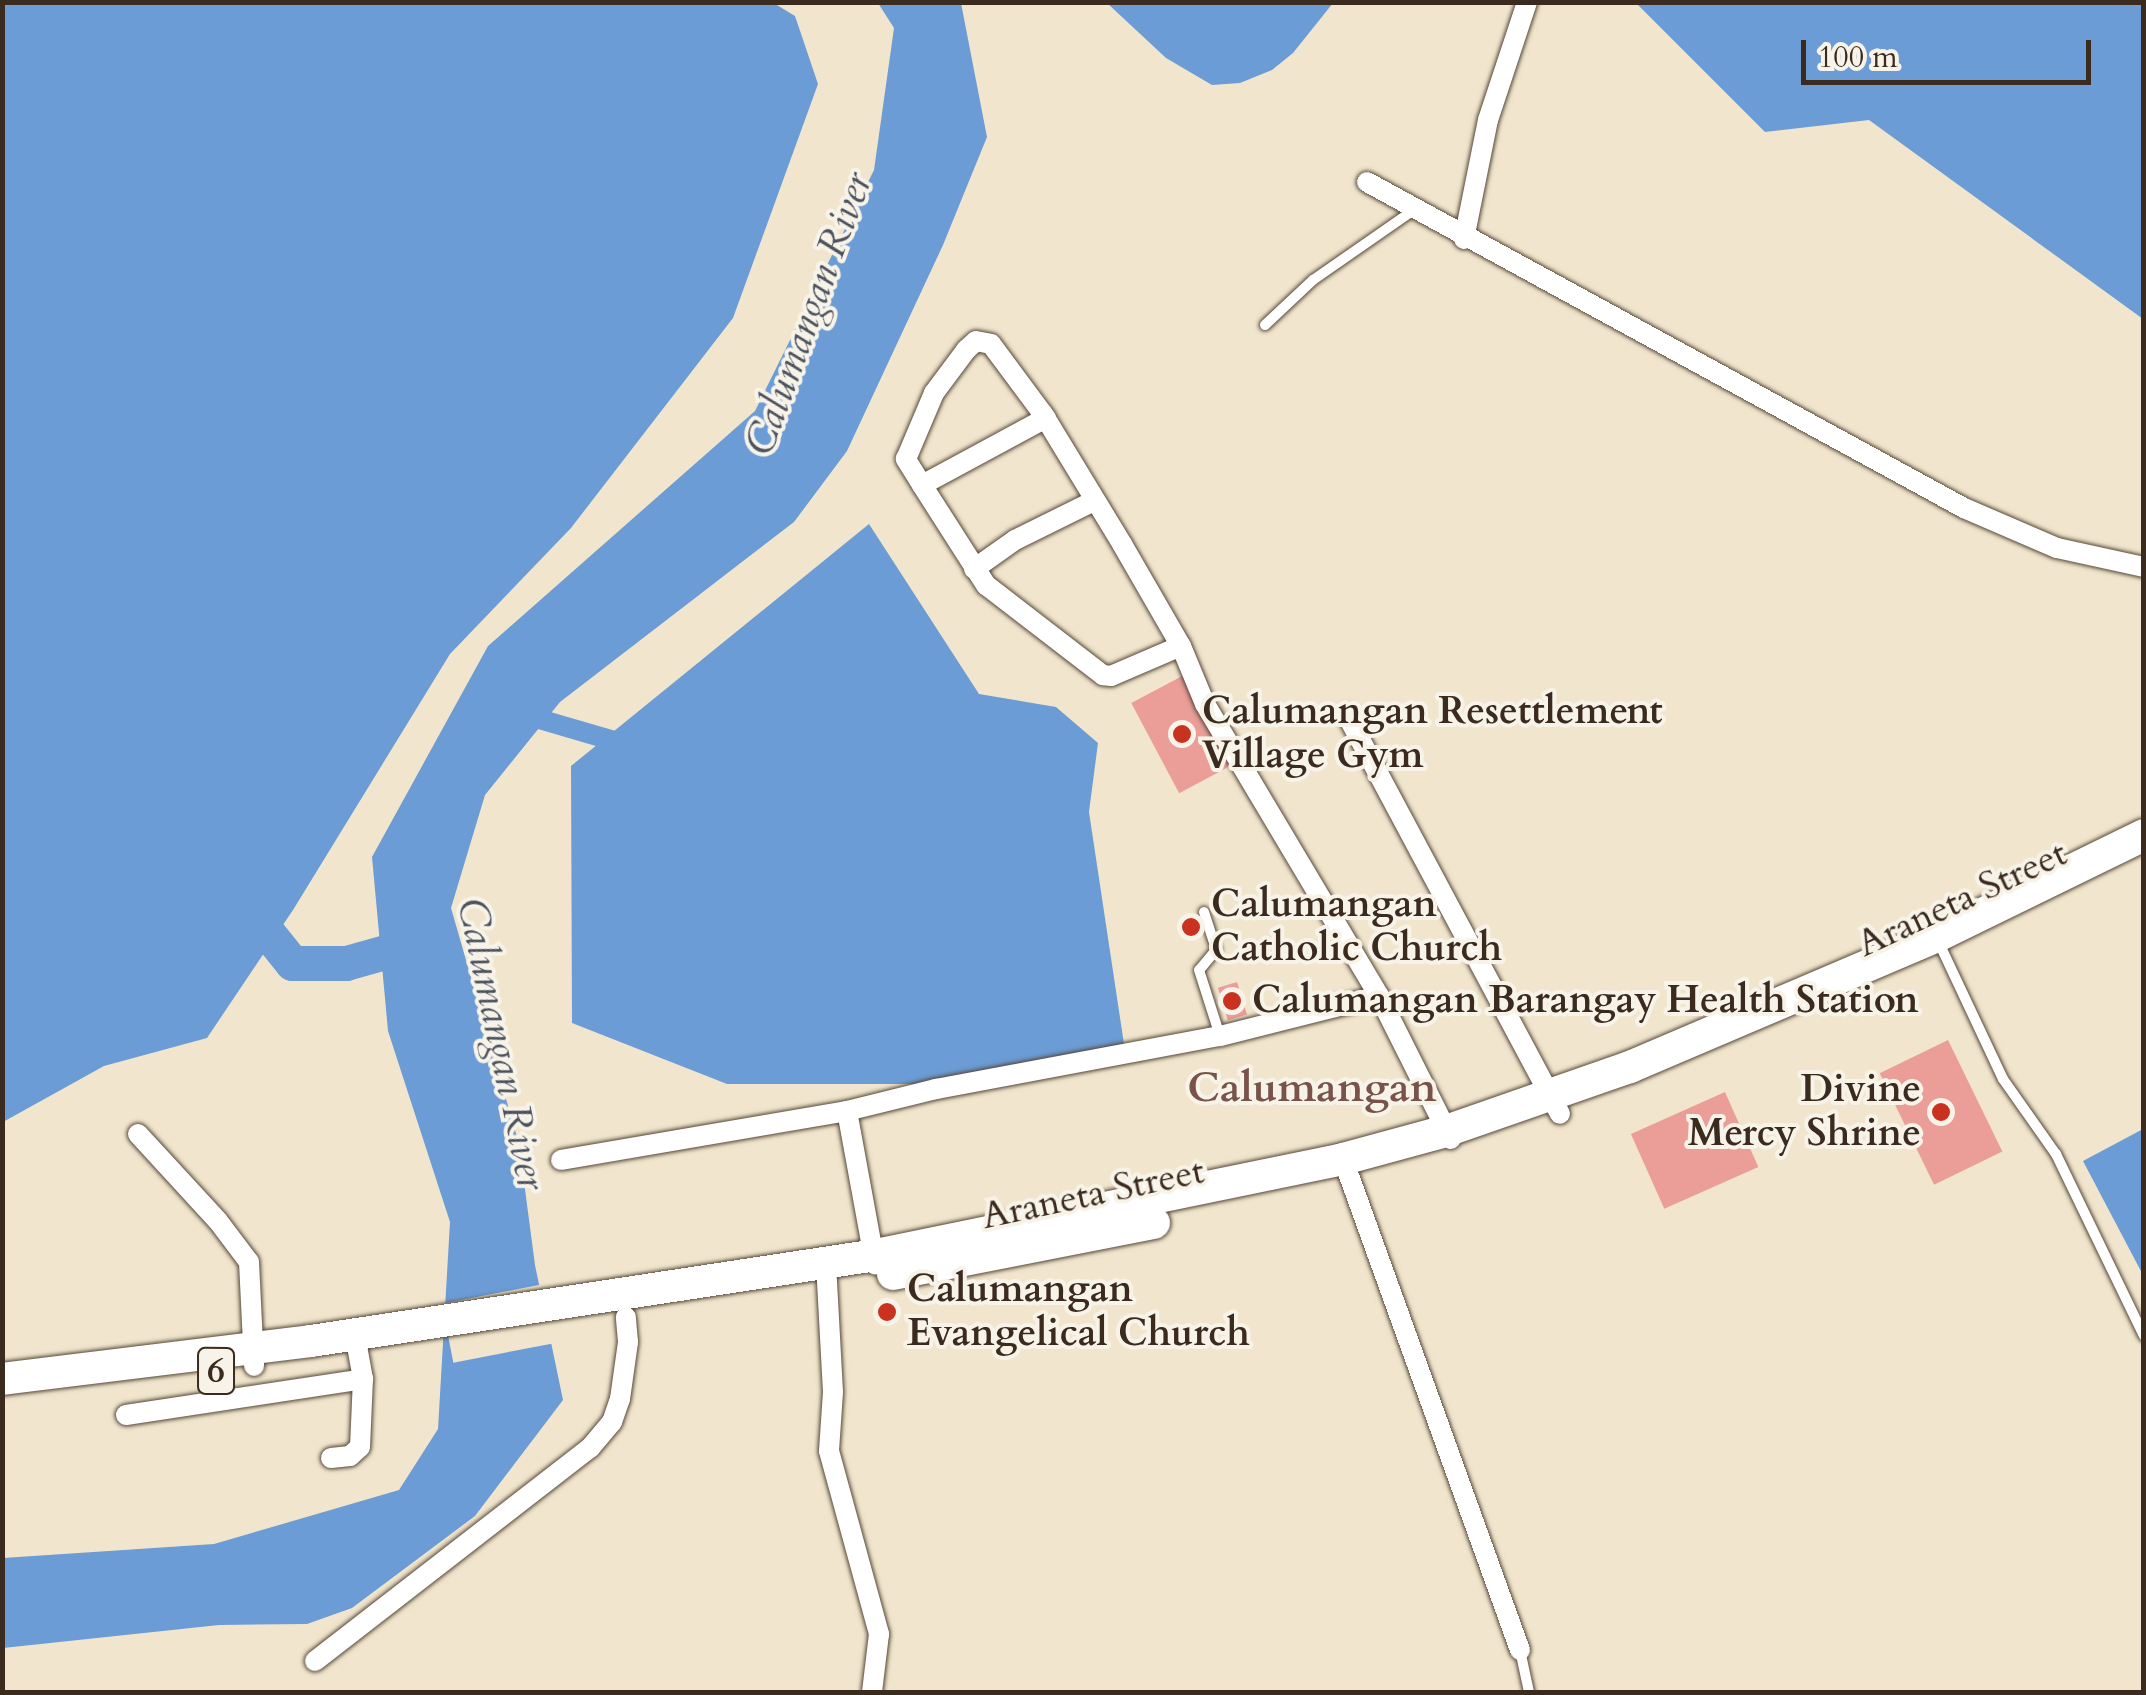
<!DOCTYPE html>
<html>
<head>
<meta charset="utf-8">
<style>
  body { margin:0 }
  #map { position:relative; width:2146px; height:1695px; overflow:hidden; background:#f1e6cd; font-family:Cardo,serif }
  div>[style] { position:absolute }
  .water>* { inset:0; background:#6b9cd5 }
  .pier>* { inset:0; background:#f1e6cd; transform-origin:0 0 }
  .canal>* { height:20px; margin:-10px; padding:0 10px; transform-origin:10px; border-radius:10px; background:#6b9cd5 }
  .river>* { height:35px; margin:-17.5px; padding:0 17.5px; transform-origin:17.5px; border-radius:17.5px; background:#6b9cd5 }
  .building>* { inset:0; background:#eb9e98; transform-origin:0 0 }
  .roads { filter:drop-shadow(0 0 2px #564638) drop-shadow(0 0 2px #564638) }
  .service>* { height:10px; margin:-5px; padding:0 5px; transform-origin:5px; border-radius:5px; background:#fff }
  .minor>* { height:20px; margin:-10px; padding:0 10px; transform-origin:10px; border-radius:10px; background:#fff }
  .trunk>* { height:32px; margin:-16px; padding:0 16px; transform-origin:16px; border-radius:16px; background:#fff }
  .dots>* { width:28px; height:28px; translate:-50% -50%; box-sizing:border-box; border:5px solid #f7f3e8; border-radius:50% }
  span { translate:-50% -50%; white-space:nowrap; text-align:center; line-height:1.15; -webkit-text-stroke:8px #f7f3e8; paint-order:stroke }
  .shield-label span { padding:2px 8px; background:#f7f3e8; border:2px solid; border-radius:8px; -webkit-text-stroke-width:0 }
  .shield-label { font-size:35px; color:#3b2a1e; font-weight:700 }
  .poi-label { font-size:38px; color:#3b2a1e; font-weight:700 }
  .left { translate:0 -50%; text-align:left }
  .right { translate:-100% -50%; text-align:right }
  .street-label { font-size:38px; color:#3b2a1e }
  .water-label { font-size:40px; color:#4c525e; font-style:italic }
  .quarter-label { font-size:42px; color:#795349; font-weight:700 }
  .frame { position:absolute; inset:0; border:5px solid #3b2a1e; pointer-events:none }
  .scale { position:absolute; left:1801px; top:40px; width:290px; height:45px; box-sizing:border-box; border:5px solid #3b2a1e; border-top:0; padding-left:12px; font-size:30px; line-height:35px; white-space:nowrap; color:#3b2a1e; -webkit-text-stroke:8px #f7f3e8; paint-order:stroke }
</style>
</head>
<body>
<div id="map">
  <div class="water">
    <i style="clip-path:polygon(772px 2px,795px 16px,818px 84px,733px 318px,571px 528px,450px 654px,293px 910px,207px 1038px,104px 1066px,3px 1122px,3px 3px)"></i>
    <i style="clip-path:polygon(878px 3px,961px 3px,987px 137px,943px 245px,847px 451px,794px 522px,560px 702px,485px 795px,451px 908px,519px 1144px,535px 1265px,563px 1400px,475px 1516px,352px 1608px,307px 1624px,219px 1625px,3px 1648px,3px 1558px,214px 1544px,399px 1490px,438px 1429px,450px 1222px,388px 1031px,372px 857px,488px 646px,755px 411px,874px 170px,894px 28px)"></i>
    <i style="clip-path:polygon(1107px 3px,1333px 3px,1293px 53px,1272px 70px,1240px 83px,1212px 85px,1166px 58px)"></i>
    <i style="clip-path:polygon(1636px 3px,2143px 3px,2143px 319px,1869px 120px,1765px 132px)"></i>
    <i style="clip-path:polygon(869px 524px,979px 694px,1056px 707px,1098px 743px,1089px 812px,1124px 1044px,918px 1084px,727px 1084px,572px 1023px,571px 766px)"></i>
    <i style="clip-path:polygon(2143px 1129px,2143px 1275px,2083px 1161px)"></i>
  </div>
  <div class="pier">
    <i style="left:544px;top:1284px;width:60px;height:104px;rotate:79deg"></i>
  </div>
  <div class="canal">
    <i style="left:522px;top:714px;width:110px;rotate:16.3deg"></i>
  </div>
  <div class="river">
    <i style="left:243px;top:902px;width:78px;rotate:51.2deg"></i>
    <i style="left:292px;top:963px;width:54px"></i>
    <i style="left:346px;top:963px;width:85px;rotate:-15.7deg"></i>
  </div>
  <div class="building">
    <i style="left:1186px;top:674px;width:102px;height:62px;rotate:62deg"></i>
    <i style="left:1237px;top:982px;width:34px;height:20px;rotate:73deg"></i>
    <i style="left:1948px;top:1040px;width:124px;height:76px;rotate:64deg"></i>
    <i style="left:1725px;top:1092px;width:82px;height:103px;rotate:66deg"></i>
  </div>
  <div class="roads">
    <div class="service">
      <i style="left:1265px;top:325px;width:66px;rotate:-43.2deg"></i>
      <i style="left:1313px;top:280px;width:124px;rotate:-34.8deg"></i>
      <i style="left:1204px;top:912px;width:40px;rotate:72deg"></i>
      <i style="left:1216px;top:950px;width:26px;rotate:130deg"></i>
      <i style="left:1199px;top:970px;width:69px;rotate:72.3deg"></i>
      <i style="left:1939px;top:943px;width:150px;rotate:64.8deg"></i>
      <i style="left:2003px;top:1079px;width:92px;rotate:54.8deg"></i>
      <i style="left:2056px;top:1154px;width:202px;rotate:64.2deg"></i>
      <i style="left:1520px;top:1650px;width:43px;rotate:77.9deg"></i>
    </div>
    <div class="minor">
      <i style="left:1367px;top:182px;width:680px;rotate:28.64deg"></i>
      <i style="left:1964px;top:508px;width:101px;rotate:23.3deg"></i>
      <i style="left:2057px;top:548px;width:89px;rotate:12.3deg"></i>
      <i style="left:1464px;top:239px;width:121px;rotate:-78.6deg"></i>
      <i style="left:1488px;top:120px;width:124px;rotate:-71.7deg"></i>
      <i style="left:1046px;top:418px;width:141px;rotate:151.6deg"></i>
      <i style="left:922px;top:485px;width:31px;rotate:-122deg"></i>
      <i style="left:906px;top:459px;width:72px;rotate:-67deg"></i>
      <i style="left:934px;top:393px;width:54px;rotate:-53.3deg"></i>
      <i style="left:966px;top:350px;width:13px;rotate:-42deg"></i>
      <i style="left:976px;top:341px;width:15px;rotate:11deg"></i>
      <i style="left:991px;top:344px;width:87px;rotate:53.4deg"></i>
      <i style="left:1043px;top:414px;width:152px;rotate:58.7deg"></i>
      <i style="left:1122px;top:544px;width:118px;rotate:60deg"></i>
      <i style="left:1181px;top:646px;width:63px;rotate:67.5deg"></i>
      <i style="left:1205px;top:704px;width:340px;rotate:59.2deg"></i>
      <i style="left:1379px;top:996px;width:160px;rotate:63.3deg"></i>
      <i style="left:922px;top:485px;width:119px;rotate:57.4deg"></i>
      <i style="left:986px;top:585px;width:148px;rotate:37.6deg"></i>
      <i style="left:1103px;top:675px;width:8px;rotate:7deg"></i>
      <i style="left:1111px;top:676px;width:76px;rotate:-23.2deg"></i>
      <i style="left:974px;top:569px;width:50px;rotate:-35.3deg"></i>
      <i style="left:1015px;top:540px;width:88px;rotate:-26.3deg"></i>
      <i style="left:1347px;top:715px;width:452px;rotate:61.9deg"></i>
      <i style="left:847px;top:1111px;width:156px;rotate:79.6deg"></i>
      <i style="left:138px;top:1134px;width:118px;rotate:47.4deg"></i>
      <i style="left:218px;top:1221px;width:51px;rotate:52.9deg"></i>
      <i style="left:249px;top:1262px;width:104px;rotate:87.2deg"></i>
      <i style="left:1343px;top:1159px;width:522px;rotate:70.18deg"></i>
      <i style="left:561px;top:1160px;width:290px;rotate:-9.7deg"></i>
      <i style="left:847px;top:1111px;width:92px;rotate:-13.9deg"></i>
      <i style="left:936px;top:1089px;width:289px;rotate:-10.6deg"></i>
      <i style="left:1220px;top:1036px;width:164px;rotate:-14.1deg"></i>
      <i style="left:826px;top:1263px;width:129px;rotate:86.9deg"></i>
      <i style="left:833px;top:1392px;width:59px;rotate:93.9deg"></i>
      <i style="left:829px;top:1451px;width:190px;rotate:74.7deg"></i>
      <i style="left:879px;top:1634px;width:58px;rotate:96.9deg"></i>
      <i style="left:126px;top:1415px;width:240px;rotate:-8.6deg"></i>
      <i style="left:363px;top:1379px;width:45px;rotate:-100.3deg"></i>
      <i style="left:331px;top:1458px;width:19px;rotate:-6deg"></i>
      <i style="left:350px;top:1456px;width:13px;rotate:-42deg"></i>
      <i style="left:360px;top:1447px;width:68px;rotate:-87.5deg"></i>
      <i style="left:315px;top:1661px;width:348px;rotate:-37.8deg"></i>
      <i style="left:590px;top:1448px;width:34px;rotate:-50deg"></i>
      <i style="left:612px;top:1422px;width:24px;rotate:-71deg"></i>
      <i style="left:620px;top:1399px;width:58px;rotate:-82deg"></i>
      <i style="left:628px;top:1342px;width:25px;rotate:-95deg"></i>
    </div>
    <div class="trunk">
      <i style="left:893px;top:1274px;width:266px;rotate:-11.1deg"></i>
      <i style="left:2px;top:1379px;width:311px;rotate:-7deg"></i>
      <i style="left:311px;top:1341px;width:572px;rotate:-8.65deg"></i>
      <i style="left:876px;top:1255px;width:477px;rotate:-11.6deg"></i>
      <i style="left:1343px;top:1159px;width:107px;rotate:-15.2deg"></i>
      <i style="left:1446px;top:1131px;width:195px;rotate:-19.2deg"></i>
      <i style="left:1630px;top:1067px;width:334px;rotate:-23.1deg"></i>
      <i style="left:1937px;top:936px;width:230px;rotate:-26deg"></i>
    </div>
  </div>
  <div class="dots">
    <i style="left:1182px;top:734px;background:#c8321e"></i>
    <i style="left:1191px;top:927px;background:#c8321e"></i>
    <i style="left:1232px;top:1001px;background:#c8321e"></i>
    <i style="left:1941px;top:1112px;background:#c8321e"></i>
    <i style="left:887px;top:1312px;background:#c8321e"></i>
  </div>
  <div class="shield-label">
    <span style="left:216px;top:1371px">6</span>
  </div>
  <div class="poi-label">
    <span class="left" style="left:1202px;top:734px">Calumangan Resettlement<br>Village Gym</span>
    <span class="left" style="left:1211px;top:927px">Calumangan<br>Catholic Church</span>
    <span class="left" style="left:1252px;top:1001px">Calumangan Barangay Health Station</span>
    <span class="right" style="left:1921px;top:1112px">Divine<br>Mercy Shrine</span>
    <span class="left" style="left:907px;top:1312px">Calumangan<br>Evangelical Church</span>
  </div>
  <div class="street-label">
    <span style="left:1962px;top:899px;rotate:-25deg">Araneta Street</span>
    <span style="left:1093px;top:1194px;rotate:-12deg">Araneta Street</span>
  </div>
  <div class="water-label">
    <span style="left:809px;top:314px;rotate:-70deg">Calumangan River</span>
    <span style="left:501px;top:1044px;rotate:78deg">Calumangan River</span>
  </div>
  <div class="quarter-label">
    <span style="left:1312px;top:1088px">Calumangan</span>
  </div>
  <div class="frame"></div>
  <div class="scale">100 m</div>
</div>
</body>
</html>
